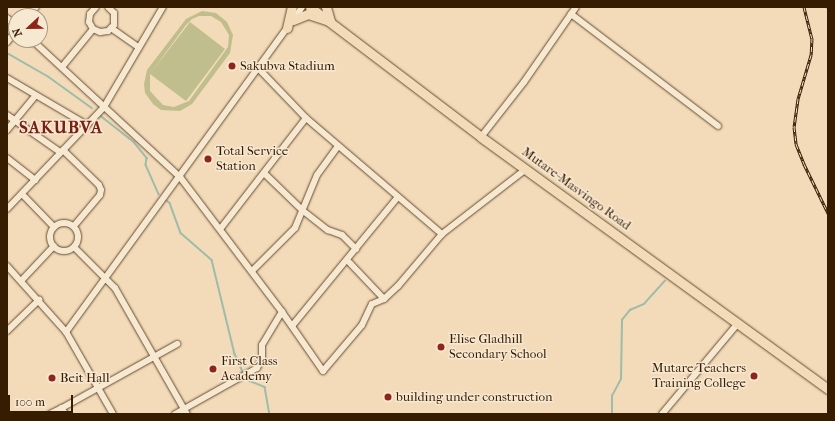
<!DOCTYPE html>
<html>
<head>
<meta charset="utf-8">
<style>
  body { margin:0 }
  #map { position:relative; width:835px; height:421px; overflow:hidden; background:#f3dbba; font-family:"IM FELL French Canon",serif }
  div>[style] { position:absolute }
  .green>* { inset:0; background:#c0be8c }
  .stream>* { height:1.5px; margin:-0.75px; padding:0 0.75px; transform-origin:0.75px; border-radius:0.75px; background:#9dbca9 }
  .roads { filter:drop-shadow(0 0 1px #654c2e) drop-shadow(0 0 1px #654c2e) }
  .minor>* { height:6px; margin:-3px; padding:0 3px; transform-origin:3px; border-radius:3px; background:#f7e8d2 }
  .minor>.ring { margin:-3px; padding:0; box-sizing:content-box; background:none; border:6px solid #f7e8d2; border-radius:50% }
  .highway>* { height:9px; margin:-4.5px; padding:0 4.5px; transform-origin:4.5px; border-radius:4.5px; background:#f3dbba }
  .rail>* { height:3px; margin-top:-1.5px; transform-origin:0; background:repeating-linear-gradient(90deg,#f7e8d2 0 4.5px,#361c00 0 9px); box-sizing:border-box; border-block:1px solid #361c00 }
  .dots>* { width:11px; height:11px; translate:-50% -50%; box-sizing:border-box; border:2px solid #f7e8d2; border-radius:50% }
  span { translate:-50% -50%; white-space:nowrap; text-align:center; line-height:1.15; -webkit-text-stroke:3px #f7e8d2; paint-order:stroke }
  .poi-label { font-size:13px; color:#361c00 }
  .left { translate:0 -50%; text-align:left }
  .right { translate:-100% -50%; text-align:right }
  .street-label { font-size:13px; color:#361c00 }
  .district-label { font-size:17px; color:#7a1f14; font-weight:700; letter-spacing:1px }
  .frame { position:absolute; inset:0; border:8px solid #361c00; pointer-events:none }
  .north { position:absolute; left:8px; top:8px; width:40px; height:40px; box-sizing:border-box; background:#f7e8d2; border:1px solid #aa967e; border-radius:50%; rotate:248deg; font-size:11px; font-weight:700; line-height:16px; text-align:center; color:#361c00 }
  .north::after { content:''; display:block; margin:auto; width:14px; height:18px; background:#8f2418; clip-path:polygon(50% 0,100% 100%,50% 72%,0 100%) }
  .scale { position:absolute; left:8px; top:395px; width:65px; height:18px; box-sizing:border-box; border:2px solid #361c00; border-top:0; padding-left:5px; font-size:12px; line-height:14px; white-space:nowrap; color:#361c00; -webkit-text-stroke:3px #f7e8d2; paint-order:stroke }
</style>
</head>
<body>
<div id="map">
  <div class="green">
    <i style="clip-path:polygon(evenodd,202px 11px,216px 13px,227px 22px,233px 35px,230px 53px,192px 104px,180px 111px,161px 110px,153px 104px,145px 93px,144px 84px,147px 70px,186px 19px,202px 11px,199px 16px,211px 16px,221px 22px,229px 35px,228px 47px,189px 101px,174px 107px,163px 105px,150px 91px,150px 74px,186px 101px,225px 49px,190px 22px,150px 74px,186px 25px,192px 19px,199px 16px)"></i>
  </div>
  <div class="stream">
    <i style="left:7px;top:53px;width:48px;rotate:29.7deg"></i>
    <i style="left:49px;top:77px;width:53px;rotate:35.8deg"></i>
    <i style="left:101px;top:116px;width:42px;rotate:38.2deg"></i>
    <i style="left:134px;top:142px;width:21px;rotate:51deg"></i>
    <i style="left:147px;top:158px;width:7px;rotate:98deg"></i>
    <i style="left:146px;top:165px;width:32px;rotate:66deg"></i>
    <i style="left:166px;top:200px;width:5px;rotate:37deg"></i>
    <i style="left:170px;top:203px;width:32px;rotate:70deg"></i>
    <i style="left:181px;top:233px;width:41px;rotate:41.1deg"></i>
    <i style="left:212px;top:260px;width:97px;rotate:76.3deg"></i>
    <i style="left:235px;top:354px;width:22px;rotate:66deg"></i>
    <i style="left:247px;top:377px;width:5px;rotate:53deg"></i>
    <i style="left:250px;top:381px;width:16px;rotate:22deg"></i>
    <i style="left:265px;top:387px;width:27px;rotate:80deg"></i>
    <i style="left:612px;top:414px;width:18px;rotate:-90deg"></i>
    <i style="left:612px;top:396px;width:19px;rotate:-62deg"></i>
    <i style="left:621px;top:379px;width:59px;rotate:-89deg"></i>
    <i style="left:622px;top:320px;width:13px;rotate:-51deg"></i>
    <i style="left:630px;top:310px;width:15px;rotate:-23deg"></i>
    <i style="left:644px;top:304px;width:31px;rotate:-48deg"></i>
  </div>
  <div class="roads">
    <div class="minor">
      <i style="left:96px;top:7px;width:9px;rotate:131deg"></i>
      <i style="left:90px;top:14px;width:8px;rotate:97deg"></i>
      <i style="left:89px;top:22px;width:8px;rotate:60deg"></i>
      <i style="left:93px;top:29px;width:8px;rotate:23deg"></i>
      <i style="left:100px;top:32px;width:8px;rotate:-7deg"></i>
      <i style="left:108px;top:31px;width:8px;rotate:-45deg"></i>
      <i style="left:114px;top:25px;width:12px;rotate:-90deg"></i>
      <i style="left:114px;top:13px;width:8px;rotate:-135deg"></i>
      <i style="left:571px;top:14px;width:185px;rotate:37.3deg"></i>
      <i style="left:28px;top:16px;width:12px;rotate:-48deg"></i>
      <i style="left:7px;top:18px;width:12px;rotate:42deg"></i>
      <i style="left:294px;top:19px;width:14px;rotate:-56deg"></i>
      <i style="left:111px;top:28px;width:32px;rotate:35deg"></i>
      <i style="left:32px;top:40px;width:202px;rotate:42.8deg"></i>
      <i style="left:180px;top:177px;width:169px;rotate:52.9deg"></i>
      <i style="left:282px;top:312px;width:72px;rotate:55.2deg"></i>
      <i style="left:323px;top:371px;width:60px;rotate:-49.7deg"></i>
      <i style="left:362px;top:325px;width:23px;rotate:-65deg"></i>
      <i style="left:372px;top:304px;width:13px;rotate:-23deg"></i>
      <i style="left:384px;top:299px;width:19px;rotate:-43deg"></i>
      <i style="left:398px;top:286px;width:68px;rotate:-49.8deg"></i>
      <i style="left:442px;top:234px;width:106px;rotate:-37.7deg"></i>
      <i style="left:7px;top:42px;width:14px;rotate:-51deg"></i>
      <i style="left:62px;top:67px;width:49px;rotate:-50.8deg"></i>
      <i style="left:259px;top:69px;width:68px;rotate:46.2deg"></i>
      <i style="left:306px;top:118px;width:179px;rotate:40.5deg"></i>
      <i style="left:7px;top:78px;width:93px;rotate:30.4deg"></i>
      <i style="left:7px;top:115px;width:65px;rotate:34.9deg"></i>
      <i style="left:7px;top:130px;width:45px;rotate:-50.4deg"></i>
      <i style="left:481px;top:137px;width:70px;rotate:-52deg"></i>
      <i style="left:524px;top:82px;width:91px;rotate:-55.3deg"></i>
      <i style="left:63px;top:150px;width:50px;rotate:44.2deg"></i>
      <i style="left:99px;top:185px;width:5px;rotate:68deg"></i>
      <i style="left:101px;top:190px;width:5px;rotate:101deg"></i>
      <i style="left:100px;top:195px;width:40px;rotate:130deg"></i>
      <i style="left:7px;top:158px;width:36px;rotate:38deg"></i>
      <i style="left:264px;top:173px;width:53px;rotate:44.2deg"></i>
      <i style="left:302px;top:210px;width:33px;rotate:38deg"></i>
      <i style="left:328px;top:230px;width:15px;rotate:20deg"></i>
      <i style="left:342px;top:235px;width:20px;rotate:45deg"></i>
      <i style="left:22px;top:194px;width:46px;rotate:45.9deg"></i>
      <i style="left:7px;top:209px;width:141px;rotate:-46.4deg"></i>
      <i style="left:104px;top:107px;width:116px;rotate:-59.5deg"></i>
      <i class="ring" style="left:50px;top:223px;width:22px;height:22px"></i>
      <i style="left:221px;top:228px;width:139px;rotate:-52.3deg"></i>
      <i style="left:74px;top:247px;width:58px;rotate:45deg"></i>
      <i style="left:115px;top:288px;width:145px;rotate:60.3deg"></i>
      <i style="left:348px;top:261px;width:52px;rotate:46.5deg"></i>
      <i style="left:7px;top:266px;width:89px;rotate:48.2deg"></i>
      <i style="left:252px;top:271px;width:61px;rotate:-45deg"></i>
      <i style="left:295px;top:228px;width:57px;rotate:-67.5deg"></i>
      <i style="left:317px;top:175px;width:36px;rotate:-54deg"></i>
      <i style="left:21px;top:281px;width:48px;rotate:-46.7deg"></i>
      <i style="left:292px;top:326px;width:167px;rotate:-50.6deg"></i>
      <i style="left:7px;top:331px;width:45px;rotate:-44.1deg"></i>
      <i style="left:50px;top:414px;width:13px;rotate:-27deg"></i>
      <i style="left:65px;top:414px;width:7px;rotate:-117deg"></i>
      <i style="left:62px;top:408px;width:132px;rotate:-29.1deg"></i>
      <i style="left:113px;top:414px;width:95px;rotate:-119.8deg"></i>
      <i style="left:66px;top:332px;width:378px;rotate:-54deg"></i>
      <i style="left:175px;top:414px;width:94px;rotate:-29.3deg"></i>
      <i style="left:257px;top:368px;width:11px;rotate:-63deg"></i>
      <i style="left:262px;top:358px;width:13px;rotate:-90deg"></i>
      <i style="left:262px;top:345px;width:39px;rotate:-59deg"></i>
      <i style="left:662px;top:414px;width:119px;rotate:-50.1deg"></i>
    </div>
    <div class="highway">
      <i style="left:310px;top:7px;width:215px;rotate:37.2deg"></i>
      <i style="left:481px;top:137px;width:429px;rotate:36deg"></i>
      <i style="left:293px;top:20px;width:16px;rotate:-22deg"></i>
      <i style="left:308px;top:14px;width:23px;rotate:18deg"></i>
      <i style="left:330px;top:21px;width:15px;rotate:-106deg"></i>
      <i style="left:287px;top:28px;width:22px;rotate:-77deg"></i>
    </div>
  </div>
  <div class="rail">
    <i style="left:804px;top:7px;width:32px;rotate:76deg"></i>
    <i style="left:812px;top:38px;width:17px;rotate:93deg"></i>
    <i style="left:811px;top:55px;width:46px;rotate:106.5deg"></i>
    <i style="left:798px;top:99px;width:28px;rotate:98deg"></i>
    <i style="left:794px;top:127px;width:17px;rotate:83deg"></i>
    <i style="left:796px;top:144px;width:22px;rotate:68deg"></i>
    <i style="left:804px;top:164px;width:55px;rotate:63.9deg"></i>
    <i style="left:828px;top:7px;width:1px;rotate:90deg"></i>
  </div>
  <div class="dots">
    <i style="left:232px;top:66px;background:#8f2418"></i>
    <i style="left:208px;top:159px;background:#8f2418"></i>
    <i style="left:441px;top:347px;background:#8f2418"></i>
    <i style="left:213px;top:369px;background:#8f2418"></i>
    <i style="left:754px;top:376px;background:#8f2418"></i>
    <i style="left:52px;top:378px;background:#8f2418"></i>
    <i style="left:388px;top:397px;background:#8f2418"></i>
  </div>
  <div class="poi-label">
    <span class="left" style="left:240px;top:66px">Sakubva Stadium</span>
    <span class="left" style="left:216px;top:159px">Total Service<br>Station</span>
    <span class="left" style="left:449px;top:347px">Elise Gladhill<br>Secondary School</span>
    <span class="left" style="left:221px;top:369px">First Class<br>Academy</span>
    <span class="right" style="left:746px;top:376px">Mutare Teachers<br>Training College</span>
    <span class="left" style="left:60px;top:378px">Beit Hall</span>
    <span class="left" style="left:396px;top:397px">building under construction</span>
  </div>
  <div class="street-label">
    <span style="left:576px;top:189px;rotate:36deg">Mutare-Masvingo Road</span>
  </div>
  <div class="district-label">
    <span style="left:61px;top:128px">SAKUBVA</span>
  </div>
  <div class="frame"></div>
  <div class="north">N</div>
  <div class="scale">100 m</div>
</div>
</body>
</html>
